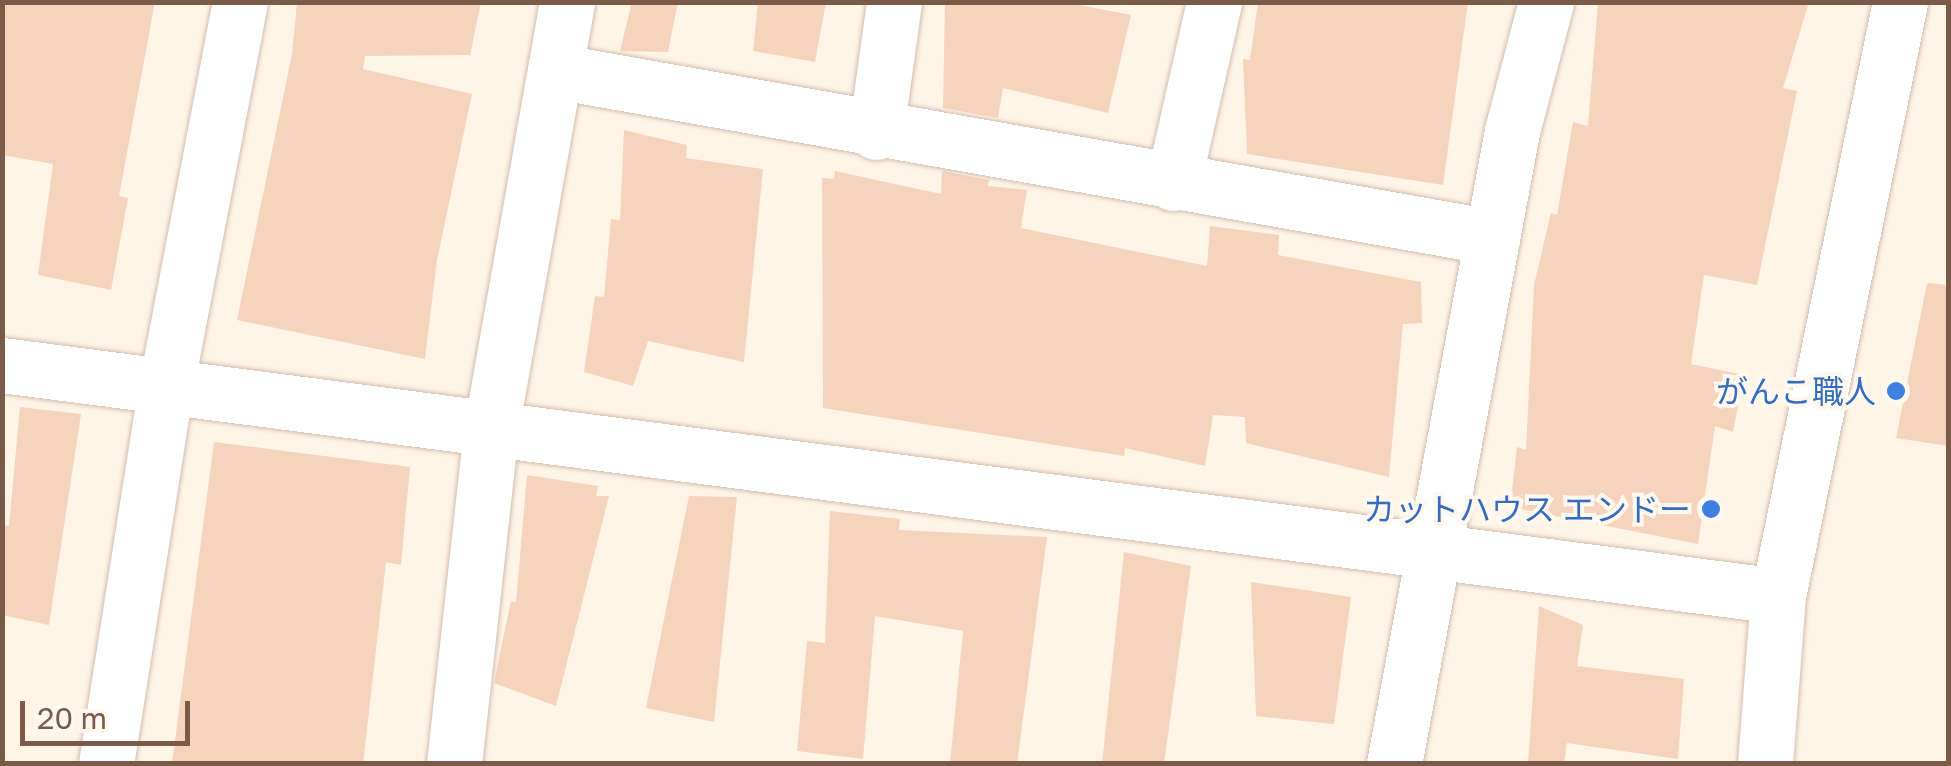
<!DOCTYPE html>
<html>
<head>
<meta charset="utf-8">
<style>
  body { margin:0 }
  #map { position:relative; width:1951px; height:766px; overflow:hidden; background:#fef5e7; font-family:"Golos Text","Noto Sans JP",sans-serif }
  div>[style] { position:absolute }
  .building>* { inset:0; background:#f5d3bd }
  .roads { filter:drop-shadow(0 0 2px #d3beae) drop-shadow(0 0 2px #d3beae) }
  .minor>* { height:55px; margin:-27.5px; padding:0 27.5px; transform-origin:27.5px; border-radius:27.5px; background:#fff }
  .dots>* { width:28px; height:28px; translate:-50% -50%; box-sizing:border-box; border:5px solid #fff8ef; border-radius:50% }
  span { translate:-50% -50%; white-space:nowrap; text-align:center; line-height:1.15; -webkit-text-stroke:8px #fff8ef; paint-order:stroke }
  .shop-label { font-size:32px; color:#366cbe }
  .right { translate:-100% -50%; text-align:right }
  .frame { position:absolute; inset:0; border:5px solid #7a5a49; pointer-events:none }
  .scale { position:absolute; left:20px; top:701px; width:170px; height:45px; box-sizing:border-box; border:5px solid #7a5a49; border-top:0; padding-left:12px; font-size:30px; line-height:35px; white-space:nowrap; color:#7a5a49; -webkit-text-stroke:8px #fff8ef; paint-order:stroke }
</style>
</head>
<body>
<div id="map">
  <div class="building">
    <i style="clip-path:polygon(2px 2px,155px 2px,119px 196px,128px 198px,111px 290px,38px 275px,53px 164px,2px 155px)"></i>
    <i style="clip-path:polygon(297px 2px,481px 2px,470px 55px,365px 56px,363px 69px,472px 94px,437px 260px,425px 359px,237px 320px,292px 54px)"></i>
    <i style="clip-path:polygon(632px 2px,678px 2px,668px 52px,620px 51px)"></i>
    <i style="clip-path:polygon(758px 2px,826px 2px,815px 62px,753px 51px)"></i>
    <i style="clip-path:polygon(945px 2px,1064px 2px,1131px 15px,1108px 113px,1003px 88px,998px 118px,943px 108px)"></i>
    <i style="clip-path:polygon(1258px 2px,1468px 2px,1443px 185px,1247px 154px,1243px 59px,1250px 60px)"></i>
    <i style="clip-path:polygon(1598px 2px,1809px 2px,1783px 88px,1797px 91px,1757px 285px,1704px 275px,1691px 364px,1744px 375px,1733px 432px,1715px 426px,1698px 544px,1510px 507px,1517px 447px,1526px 450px,1534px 285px,1551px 213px,1557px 215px,1573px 122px,1588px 126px)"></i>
    <i style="clip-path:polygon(624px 130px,687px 145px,686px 158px,763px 169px,744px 362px,648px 341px,633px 386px,584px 372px,595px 296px,604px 297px,611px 219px,620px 220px)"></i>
    <i style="clip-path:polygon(835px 171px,941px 194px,942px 171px,989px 180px,988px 186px,1027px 190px,1021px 228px,1207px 266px,1210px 226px,1279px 235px,1278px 255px,1421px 282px,1422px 323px,1403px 324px,1389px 477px,1246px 443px,1245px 417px,1213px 415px,1205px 466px,1125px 448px,1124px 456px,823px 408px,822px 178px,834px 179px)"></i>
    <i style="clip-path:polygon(1927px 283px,1948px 285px,1948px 446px,1896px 438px)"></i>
    <i style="clip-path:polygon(20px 407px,81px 414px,49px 625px,2px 615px,2px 525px,9px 526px)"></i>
    <i style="clip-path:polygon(214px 442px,410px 467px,401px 565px,386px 562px,363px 764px,172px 764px)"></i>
    <i style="clip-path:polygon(527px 475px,598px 486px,596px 496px,609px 496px,556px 706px,494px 683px,511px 601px,516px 602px)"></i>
    <i style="clip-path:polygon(689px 496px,737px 497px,714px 722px,646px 708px)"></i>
    <i style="clip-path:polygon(830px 511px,900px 519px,899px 530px,1047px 537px,1017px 764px,950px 764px,963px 631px,875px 616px,863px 759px,797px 751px,807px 641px,825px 643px)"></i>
    <i style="clip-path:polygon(1124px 552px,1191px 566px,1164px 764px,1102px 764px)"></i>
    <i style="clip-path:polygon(1251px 582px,1351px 597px,1334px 724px,1256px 716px)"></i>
    <i style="clip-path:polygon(1539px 606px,1583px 625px,1577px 666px,1684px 679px,1678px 759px,1567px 743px,1564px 764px,1528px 764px)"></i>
  </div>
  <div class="roads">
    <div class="minor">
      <i style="left:555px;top:71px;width:952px;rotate:10.05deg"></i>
      <i style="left:876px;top:132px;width:131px;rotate:-82.1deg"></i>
      <i style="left:1173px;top:183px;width:186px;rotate:-77.2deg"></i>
      <i style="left:2px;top:365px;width:1791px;rotate:7.41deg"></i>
      <i style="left:106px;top:764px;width:383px;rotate:-81deg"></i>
      <i style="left:166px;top:386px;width:391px;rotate:-79.1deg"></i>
      <i style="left:454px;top:764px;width:337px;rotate:-83.7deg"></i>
      <i style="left:491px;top:429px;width:434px;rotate:-79.9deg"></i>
      <i style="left:1394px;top:764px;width:644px;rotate:-79.44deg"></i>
      <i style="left:1512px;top:131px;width:133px;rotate:-75.2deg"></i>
      <i style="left:1765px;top:764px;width:169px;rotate:-85.6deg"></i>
      <i style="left:1778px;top:596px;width:606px;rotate:-78.39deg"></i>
    </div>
  </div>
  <div class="dots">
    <i style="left:1896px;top:391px;background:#3f7fe0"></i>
    <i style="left:1711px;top:509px;background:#3f7fe0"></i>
  </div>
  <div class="shop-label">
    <span class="right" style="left:1876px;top:391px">がんこ職人</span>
    <span class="right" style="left:1691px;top:509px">カットハウス エンドー</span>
  </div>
  <div class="frame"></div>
  <div class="scale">20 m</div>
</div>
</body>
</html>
